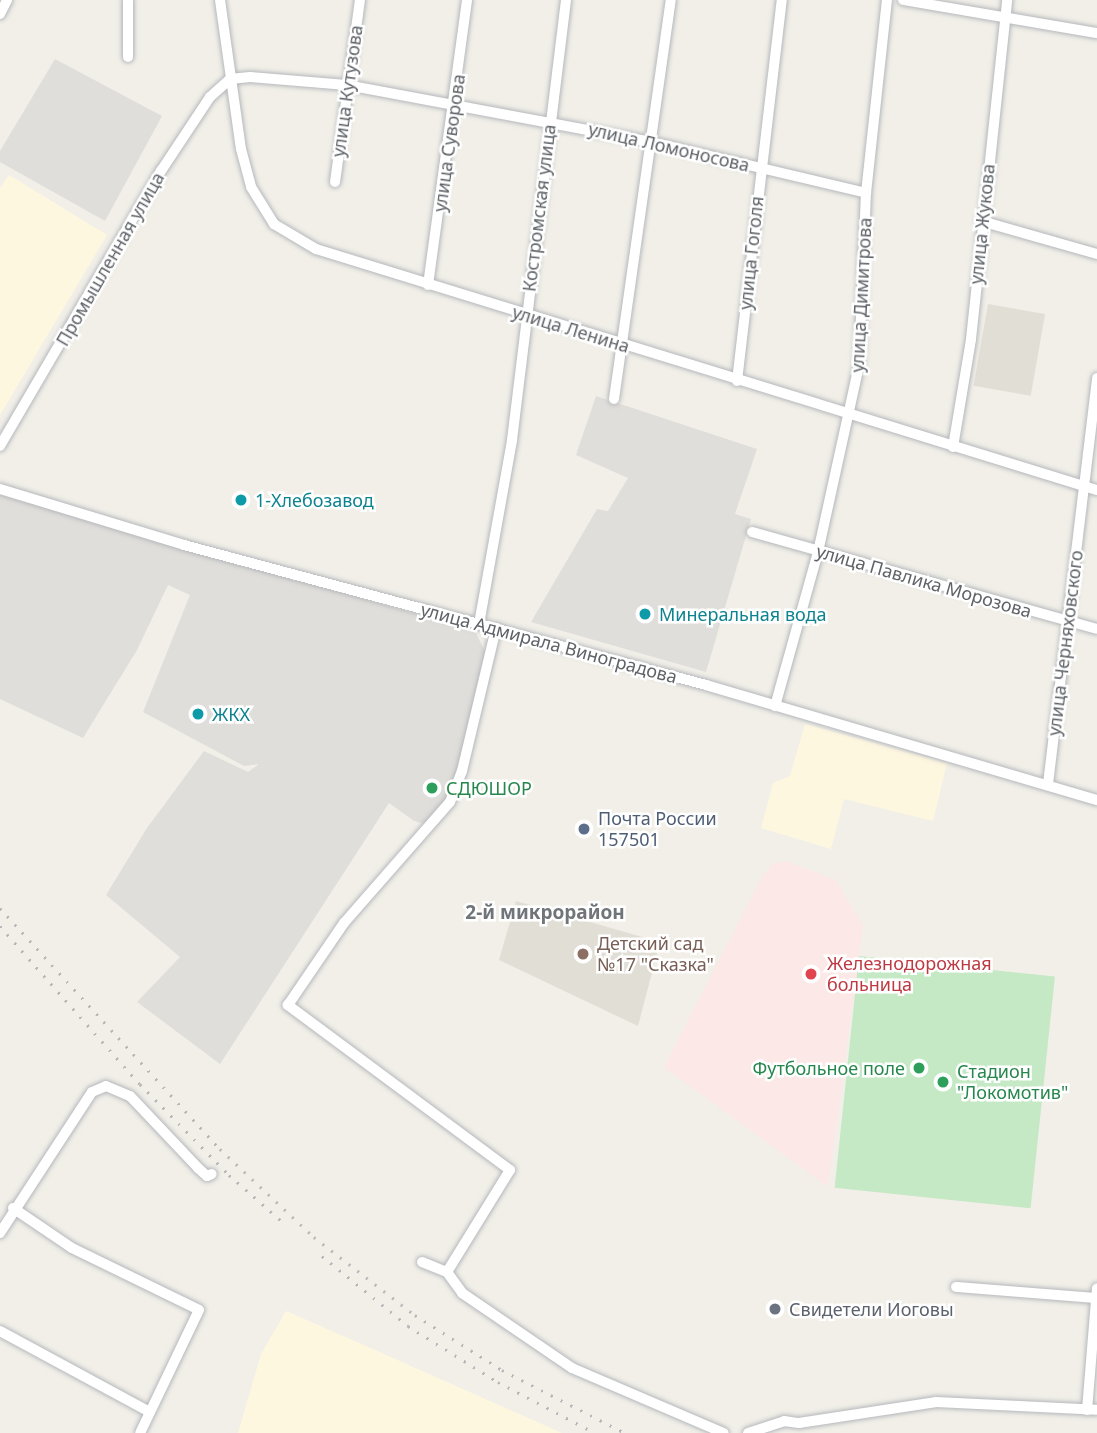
<!DOCTYPE html>
<html>
<head>
<meta charset="utf-8">
<style>
  body { margin:0 }
  #map { position:relative; width:1097px; height:1433px; overflow:hidden; background:#f1efe8; font-family:"Noto Sans",sans-serif }
  div>[style] { position:absolute }
  .commercial>* { inset:0; background:#fef7e0 }
  .industrial>* { inset:0; background:#e0deda }
  .education>* { inset:0; background:#e1ded6; transform-origin:0 0 }
  .medical>* { inset:0; background:#fce8e6 }
  .green>* { inset:0; background:#c5e8c5; transform-origin:0 0 }
  .roads { filter:drop-shadow(0 0 2px #b5b8bc) drop-shadow(0 0 2px #b5b8bc) }
  .minor>* { height:10px; margin:-5px; padding:0 5px; transform-origin:5px; border-radius:5px; background:#fff }
  .rail>* { height:2.5px; margin-top:-1.25px; transform-origin:0; background:repeating-linear-gradient(90deg,#b6b7b8 0 2px,transparent 0 11px) }
  .dots>* { width:19px; height:19px; translate:-50% -50%; box-sizing:border-box; border:4px solid #fff; border-radius:50% }
  span { translate:-50% -50%; white-space:nowrap; text-align:center; line-height:1.15; -webkit-text-stroke:5px #fff; paint-order:stroke }
  .street-label { font-size:18px; color:#5f6368 }
  .culture-label { font-size:18px; color:#0d838f }
  .left { translate:0 -50%; text-align:left }
  .leisure-label { font-size:18px; color:#27864d }
  .right { translate:-100% -50%; text-align:right }
  .service-label { font-size:18px; color:#4e5e75 }
  .education-label { font-size:18px; color:#785e54 }
  .health-label { font-size:18px; color:#be3a42 }
  .worship-label { font-size:18px; color:#5b616d }
  .neighbourhood-label { font-size:19px; color:#70757a; font-weight:700 }
</style>
</head>
<body>
<div id="map">
  <div class="commercial">
    <i style="clip-path:polygon(9px 175px,107px 235px,0 415px,0 188px)"></i>
    <i style="clip-path:polygon(805px 724px,947px 763px,933px 821px,844px 799px,831px 849px,761px 828px,773px 783px,790px 776px)"></i>
    <i style="clip-path:polygon(286px 1311px,384px 1354px,562px 1433px,238px 1433px,261px 1354px)"></i>
  </div>
  <div class="industrial">
    <i style="clip-path:polygon(55px 59px,162px 116px,105px 221px,0 162px,0 151px)"></i>
    <i style="clip-path:polygon(596px 396px,757px 449px,735px 514px,751px 519px,706px 672px,531px 622px,597px 509px,608px 511px,628px 478px,576px 455px)"></i>
    <i style="clip-path:polygon(0 495px,475px 631px,488px 658px,450px 795px,433px 826px,414px 821px,389px 803px,220px 1064px,137px 1002px,180px 957px,106px 895px,147px 828px,204px 751px,248px 772px,259px 764px,244px 766px,143px 712px,190px 595px,168px 585px,137px 650px,83px 738px,0 699px)"></i>
  </div>
  <div class="education">
    <i style="left:988px;top:304px;width:58px;height:83px;rotate:10deg"></i>
    <i style="clip-path:polygon(516px 901px,660px 942px,638px 1026px,499px 960px)"></i>
  </div>
  <div class="medical">
    <i style="clip-path:polygon(786px 861px,836px 880px,863px 926px,828px 1187px,664px 1067px,763px 875px,774px 863px)"></i>
  </div>
  <div class="green">
    <i style="left:859px;top:956px;width:197px;height:233px;rotate:6deg"></i>
  </div>
  <div class="roads">
    <div class="minor">
      <i style="left:128px;top:0;width:57px;rotate:90deg"></i>
      <i style="left:220px;top:0;width:150px;rotate:82deg"></i>
      <i style="left:241px;top:149px;width:39px;rotate:75deg"></i>
      <i style="left:251px;top:187px;width:44px;rotate:58.1deg"></i>
      <i style="left:274px;top:224px;width:49px;rotate:30.8deg"></i>
      <i style="left:316px;top:249px;width:817px;rotate:17.15deg"></i>
      <i style="left:903px;top:0;width:197px;rotate:9.7deg"></i>
      <i style="left:0;top:14px;width:16px;rotate:-63deg"></i>
      <i style="left:335px;top:182px;width:184px;rotate:-82.2deg"></i>
      <i style="left:981px;top:221px;width:121px;rotate:15.9deg"></i>
      <i style="left:428px;top:285px;width:288px;rotate:-82.2deg"></i>
      <i style="left:737px;top:381px;width:384px;rotate:-83.3deg"></i>
      <i style="left:614px;top:399px;width:403px;rotate:-81.9deg"></i>
      <i style="left:0;top:446px;width:319px;rotate:-59.7deg"></i>
      <i style="left:161px;top:171px;width:89px;rotate:-56.5deg"></i>
      <i style="left:210px;top:97px;width:27px;rotate:-42deg"></i>
      <i style="left:230px;top:79px;width:20px;rotate:-6deg"></i>
      <i style="left:250px;top:77px;width:97px;rotate:4.7deg"></i>
      <i style="left:347px;top:85px;width:309px;rotate:10.6deg"></i>
      <i style="left:651px;top:142px;width:221px;rotate:13.3deg"></i>
      <i style="left:953px;top:447px;width:109px;rotate:-80.5deg"></i>
      <i style="left:971px;top:339px;width:341px;rotate:-83.9deg"></i>
      <i style="left:0;top:489px;width:192px;rotate:16.9deg"></i>
      <i style="left:184px;top:545px;width:540px;rotate:15.01deg"></i>
      <i style="left:706px;top:685px;width:408px;rotate:16.4deg"></i>
      <i style="left:752px;top:532px;width:358px;rotate:15.7deg"></i>
      <i style="left:479px;top:624px;width:187px;rotate:-79.8deg"></i>
      <i style="left:512px;top:440px;width:443px;rotate:-83deg"></i>
      <i style="left:775px;top:706px;width:160px;rotate:-74.4deg"></i>
      <i style="left:818px;top:552px;width:190px;rotate:-77.6deg"></i>
      <i style="left:859px;top:366px;width:173px;rotate:-87.7deg"></i>
      <i style="left:866px;top:193px;width:194px;rotate:-83.8deg"></i>
      <i style="left:1048px;top:784px;width:409px;rotate:-83.1deg"></i>
      <i style="left:13px;top:1208px;width:71px;rotate:34.1deg"></i>
      <i style="left:72px;top:1248px;width:141px;rotate:26deg"></i>
      <i style="left:199px;top:1310px;width:136px;rotate:115.6deg"></i>
      <i style="left:0;top:1233px;width:168px;rotate:-56.9deg"></i>
      <i style="left:92px;top:1092px;width:15px;rotate:-23deg"></i>
      <i style="left:106px;top:1086px;width:26px;rotate:23deg"></i>
      <i style="left:130px;top:1096px;width:99px;rotate:46.6deg"></i>
      <i style="left:198px;top:1168px;width:12px;rotate:42deg"></i>
      <i style="left:207px;top:1176px;width:5px;rotate:-22deg"></i>
      <i style="left:422px;top:1262px;width:27px;rotate:22deg"></i>
      <i style="left:447px;top:1272px;width:26px;rotate:54deg"></i>
      <i style="left:462px;top:1293px;width:133px;rotate:34.3deg"></i>
      <i style="left:572px;top:1368px;width:165px;rotate:23.2deg"></i>
      <i style="left:447px;top:1272px;width:120px;rotate:-58.3deg"></i>
      <i style="left:510px;top:1170px;width:277px;rotate:-143.4deg"></i>
      <i style="left:288px;top:1005px;width:99px;rotate:-55.7deg"></i>
      <i style="left:344px;top:923px;width:161px;rotate:-48.8deg"></i>
      <i style="left:450px;top:802px;width:33px;rotate:-69deg"></i>
      <i style="left:462px;top:771px;width:147px;rotate:-76.6deg"></i>
      <i style="left:956px;top:1287px;width:141px;rotate:4.5deg"></i>
      <i style="left:0;top:1331px;width:170px;rotate:28.4deg"></i>
      <i style="left:1087px;top:1410px;width:122px;rotate:-85.3deg"></i>
      <i style="left:748px;top:1433px;width:38px;rotate:-18deg"></i>
      <i style="left:784px;top:1421px;width:15px;rotate:8deg"></i>
      <i style="left:799px;top:1423px;width:139px;rotate:-8.7deg"></i>
      <i style="left:936px;top:1402px;width:161px;rotate:2.8deg"></i>
    </div>
  </div>
  <div class="rail">
    <i style="left:0;top:908px;width:326px;rotate:47.6deg"></i>
    <i style="left:220px;top:1149px;width:129px;rotate:43.1deg"></i>
    <i style="left:314px;top:1237px;width:128px;rotate:37.7deg"></i>
    <i style="left:415px;top:1315px;width:103px;rotate:32.3deg"></i>
    <i style="left:502px;top:1370px;width:138px;rotate:27.1deg"></i>
    <i style="left:0;top:926px;width:211px;rotate:48.5deg"></i>
    <i style="left:140px;top:1084px;width:127px;rotate:45.6deg"></i>
    <i style="left:229px;top:1175px;width:74px;rotate:41.2deg"></i>
    <i style="left:322px;top:1256px;width:111px;rotate:39.1deg"></i>
    <i style="left:408px;top:1326px;width:106px;rotate:31.9deg"></i>
    <i style="left:498px;top:1382px;width:110px;rotate:27.7deg"></i>
  </div>
  <div class="dots">
    <i style="left:241px;top:500px;background:#0f9aa8"></i>
    <i style="left:645px;top:614px;background:#0f9aa8"></i>
    <i style="left:198px;top:714px;background:#0f9aa8"></i>
    <i style="left:432px;top:788px;background:#2e9e5b"></i>
    <i style="left:584px;top:829px;background:#5c6f8a"></i>
    <i style="left:583px;top:954px;background:#8d6e63"></i>
    <i style="left:811px;top:974px;background:#e0444e"></i>
    <i style="left:919px;top:1068px;background:#2e9e5b"></i>
    <i style="left:943px;top:1082px;background:#2e9e5b"></i>
    <i style="left:775px;top:1309px;background:#6b7280"></i>
  </div>
  <div class="street-label">
    <span style="left:347px;top:91px;rotate:-82deg">улица Кутузова</span>
    <span style="left:449px;top:143px;rotate:-82deg">улица Суворова</span>
    <span style="left:669px;top:147px;rotate:13deg">улица Ломоносова</span>
    <span style="left:539px;top:208px;rotate:-83deg">Костромская улица</span>
    <span style="left:982px;top:224px;rotate:-84deg">улица Жукова</span>
    <span style="left:751px;top:253px;rotate:-84deg">улица Гоголя</span>
    <span style="left:110px;top:259px;rotate:-60deg">Промышленная улица</span>
    <span style="left:861px;top:295px;rotate:-87deg">улица Димитрова</span>
    <span style="left:571px;top:329px;rotate:17deg">улица Ленина</span>
    <span style="left:924px;top:581px;rotate:16deg">улица Павлика Морозова</span>
    <span style="left:549px;top:643px;rotate:15deg">улица Адмирала Виноградова</span>
    <span style="left:1065px;top:643px;rotate:-83deg">улица Черняховского</span>
  </div>
  <div class="culture-label">
    <span class="left" style="left:255px;top:500px">1-Хлебозавод</span>
    <span class="left" style="left:659px;top:614px">Минеральная вода</span>
    <span class="left" style="left:212px;top:714px">ЖКХ</span>
  </div>
  <div class="leisure-label">
    <span class="left" style="left:446px;top:788px">СДЮШОР</span>
    <span class="right" style="left:905px;top:1068px">Футбольное поле</span>
    <span class="left" style="left:957px;top:1082px">Стадион<br>"Локомотив"</span>
  </div>
  <div class="service-label">
    <span class="left" style="left:598px;top:829px">Почта России<br>157501</span>
  </div>
  <div class="education-label">
    <span class="left" style="left:597px;top:954px">Детский сад<br>№17 "Сказка"</span>
  </div>
  <div class="health-label">
    <span class="left" style="left:827px;top:974px">Железнодорожная<br>больница</span>
  </div>
  <div class="worship-label">
    <span class="left" style="left:789px;top:1309px">Свидетели Иоговы</span>
  </div>
  <div class="neighbourhood-label">
    <span style="left:545px;top:913px">2-й микрорайон</span>
  </div>
</div>
</body>
</html>
